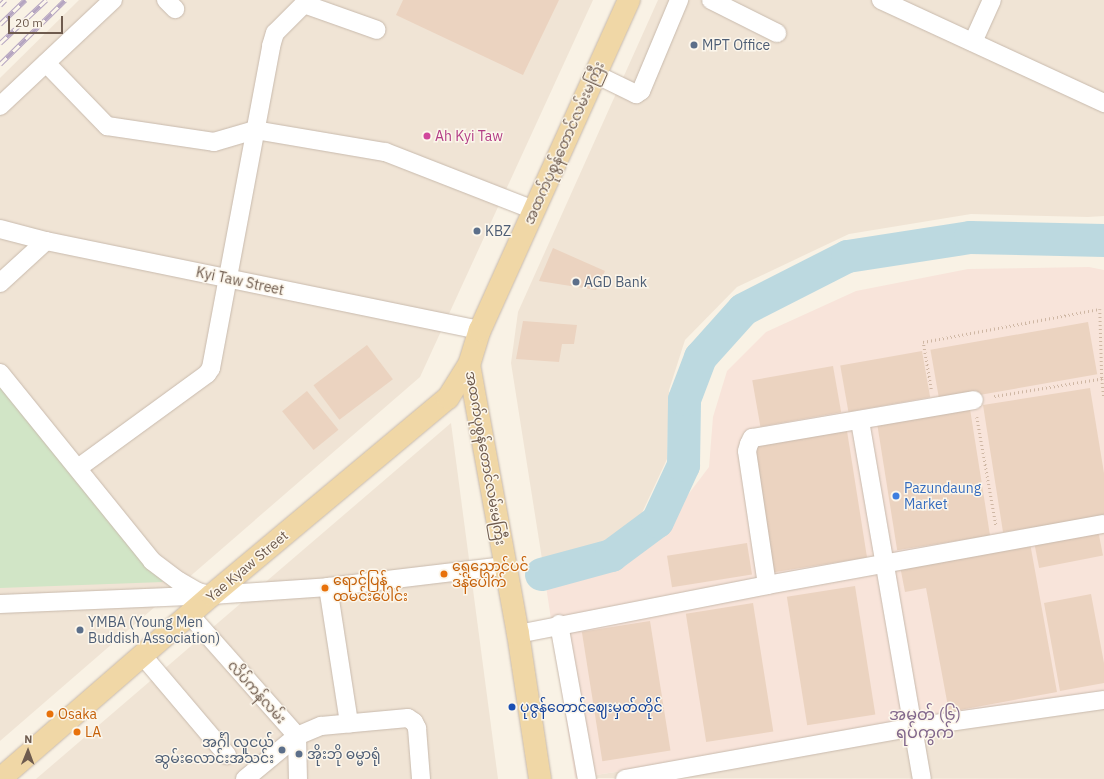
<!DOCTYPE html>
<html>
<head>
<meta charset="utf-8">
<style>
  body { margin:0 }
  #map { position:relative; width:1104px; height:779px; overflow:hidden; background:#f9f2e5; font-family:"IBM Plex Sans","Noto Sans Myanmar",sans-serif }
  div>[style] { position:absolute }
  .residential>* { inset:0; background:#f0e4d5 }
  .commercial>* { inset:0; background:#f8e4da }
  .green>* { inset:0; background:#d1e5c6 }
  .river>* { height:33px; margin:-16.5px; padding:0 16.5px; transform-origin:16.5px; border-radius:16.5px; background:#bcd9e0 }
  .building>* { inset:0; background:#ebd3c0; transform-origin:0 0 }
  .path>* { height:2.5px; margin-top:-1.25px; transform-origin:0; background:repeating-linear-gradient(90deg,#cfb7a4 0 1px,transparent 0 4px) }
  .roads { filter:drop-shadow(0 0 1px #c8baad) drop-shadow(0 0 1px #c8baad) }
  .street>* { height:18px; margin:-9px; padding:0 9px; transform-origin:9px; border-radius:9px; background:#fff }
  .primary>* { height:22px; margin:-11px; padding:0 11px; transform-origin:11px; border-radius:11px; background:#f0d7a6 }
  .rail>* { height:4.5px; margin-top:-2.25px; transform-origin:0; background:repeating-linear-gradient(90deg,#fcf6eb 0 9px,#b5a5c1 0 18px); box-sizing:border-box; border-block:1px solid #b5a5c1 }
  .dots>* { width:11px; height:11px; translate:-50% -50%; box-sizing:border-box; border:2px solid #fcf6eb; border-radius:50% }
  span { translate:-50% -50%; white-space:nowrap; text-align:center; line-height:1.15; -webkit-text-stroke:3px #fcf6eb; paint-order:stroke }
  .service-label { font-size:14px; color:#4e5e75 }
  .left { translate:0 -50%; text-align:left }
  .right { translate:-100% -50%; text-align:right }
  .hotel-label { font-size:14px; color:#b23c85 }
  .street-label { font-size:14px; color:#6e5b4e }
  .shop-label { font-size:14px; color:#366cbe }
  .food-label { font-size:14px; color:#c56008 }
  .transit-label { font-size:14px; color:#164399 }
  .quarter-label { font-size:16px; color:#80668b }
  .north { position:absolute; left:8px; top:731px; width:40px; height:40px; -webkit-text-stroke:3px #fcf6eb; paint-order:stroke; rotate:1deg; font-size:11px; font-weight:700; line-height:16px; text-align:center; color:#6e5b4e }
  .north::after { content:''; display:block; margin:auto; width:14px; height:18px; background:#6e5b4e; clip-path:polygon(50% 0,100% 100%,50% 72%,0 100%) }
  .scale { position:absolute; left:8px; top:16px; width:55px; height:18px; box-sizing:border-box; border:2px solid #6e5b4e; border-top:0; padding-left:5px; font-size:12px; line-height:14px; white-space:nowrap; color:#6e5b4e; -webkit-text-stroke:3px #fcf6eb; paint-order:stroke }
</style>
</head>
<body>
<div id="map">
  <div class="residential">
    <i style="clip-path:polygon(79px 0,593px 0,420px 377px,0 741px,0 78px)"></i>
    <i style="clip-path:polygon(658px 0,1104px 0,1104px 216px,1088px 217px,971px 214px,849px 234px,737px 287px,685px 340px,669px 390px,667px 459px,641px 515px,605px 546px,542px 559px,511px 363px,518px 312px)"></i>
    <i style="clip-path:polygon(451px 423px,498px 779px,36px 779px)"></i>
    <i style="clip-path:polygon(1104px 700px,1104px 779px,575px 778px)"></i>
  </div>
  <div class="commercial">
    <i style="clip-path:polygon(1089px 267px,1104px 270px,1104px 700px,575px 778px,546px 586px,618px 568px,665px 525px,709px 467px,713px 417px,727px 371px,766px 332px,856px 291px,968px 269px)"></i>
  </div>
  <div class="green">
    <i style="clip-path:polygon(0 385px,163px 582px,0 588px)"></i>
  </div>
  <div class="river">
    <i style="left:541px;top:574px;width:73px;rotate:-15.2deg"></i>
    <i style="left:611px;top:555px;width:57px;rotate:-36.5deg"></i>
    <i style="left:657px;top:521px;width:62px;rotate:-65.1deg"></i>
    <i style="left:683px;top:465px;width:66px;rotate:-89.1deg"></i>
    <i style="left:684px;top:399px;width:45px;rotate:-69.1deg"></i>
    <i style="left:700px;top:357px;width:64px;rotate:-48.1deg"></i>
    <i style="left:743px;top:309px;width:117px;rotate:-27deg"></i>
    <i style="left:847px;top:256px;width:124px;rotate:-8.8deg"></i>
    <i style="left:970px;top:237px;width:134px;rotate:1.3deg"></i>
  </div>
  <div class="building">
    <i style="clip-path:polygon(403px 0,559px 0,523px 75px,396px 15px)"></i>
    <i style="clip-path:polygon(553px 248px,605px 271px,596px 290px,539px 281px)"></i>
    <i style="clip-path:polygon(523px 321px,577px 325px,574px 344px,562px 344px,559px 362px,516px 359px)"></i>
    <i style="left:1088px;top:322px;width:53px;height:160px;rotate:80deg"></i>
    <i style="left:367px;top:345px;width:43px;height:67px;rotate:53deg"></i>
    <i style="left:922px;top:351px;width:47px;height:83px;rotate:80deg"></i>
    <i style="left:833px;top:366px;width:47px;height:82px;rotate:80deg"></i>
    <i style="clip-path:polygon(1090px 388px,1104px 473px,1104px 517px,1003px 532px,983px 405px)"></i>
    <i style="left:307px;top:391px;width:50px;height:32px;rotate:51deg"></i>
    <i style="left:970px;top:409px;width:128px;height:94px;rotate:81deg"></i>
    <i style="left:847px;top:431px;width:128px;height:94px;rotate:81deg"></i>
    <i style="left:1098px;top:530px;width:26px;height:65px;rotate:79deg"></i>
    <i style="left:747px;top:543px;width:32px;height:81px;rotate:81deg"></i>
    <i style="clip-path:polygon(1030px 543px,1057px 692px,949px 712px,926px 588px,905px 592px,900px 566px)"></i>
    <i style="left:855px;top:586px;width:130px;height:69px;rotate:81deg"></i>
    <i style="clip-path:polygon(1091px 594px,1104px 663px,1104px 683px,1060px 691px,1044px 603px)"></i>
    <i style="left:753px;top:603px;width:130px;height:68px;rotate:81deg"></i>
    <i style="left:650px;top:621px;width:131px;height:69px;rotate:81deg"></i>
  </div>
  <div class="path">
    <i style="left:1102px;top:379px;width:18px;rotate:84deg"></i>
    <i style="left:931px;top:389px;width:48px;rotate:-99.7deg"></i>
    <i style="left:923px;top:342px;width:180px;rotate:-10.6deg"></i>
    <i style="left:1100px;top:309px;width:70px;rotate:88.4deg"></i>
    <i style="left:1102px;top:379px;width:111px;rotate:170.7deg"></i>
    <i style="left:977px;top:417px;width:110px;rotate:80deg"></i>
  </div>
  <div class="roads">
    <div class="street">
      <i style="left:166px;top:0;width:13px;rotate:45deg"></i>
      <i style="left:711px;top:0;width:74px;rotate:26.6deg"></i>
      <i style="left:881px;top:0;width:246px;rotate:24.8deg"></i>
      <i style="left:304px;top:4px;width:77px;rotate:19.6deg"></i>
      <i style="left:973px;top:42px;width:46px;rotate:-65.7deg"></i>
      <i style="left:46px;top:63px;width:88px;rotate:45.9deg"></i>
      <i style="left:107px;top:126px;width:108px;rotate:8.5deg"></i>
      <i style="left:214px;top:142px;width:43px;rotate:-16.3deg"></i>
      <i style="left:255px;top:130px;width:132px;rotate:9.6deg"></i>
      <i style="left:385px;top:152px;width:160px;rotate:21.3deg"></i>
      <i style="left:595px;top:74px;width:46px;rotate:26deg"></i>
      <i style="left:636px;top:94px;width:6px;rotate:-31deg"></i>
      <i style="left:641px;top:91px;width:99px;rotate:-67.3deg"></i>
      <i style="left:0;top:106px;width:155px;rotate:-43.2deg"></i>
      <i style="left:0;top:229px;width:48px;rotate:14.6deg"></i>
      <i style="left:46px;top:241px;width:443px;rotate:11.6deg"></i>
      <i style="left:0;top:283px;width:62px;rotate:-42.4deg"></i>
      <i style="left:0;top:373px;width:242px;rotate:51deg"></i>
      <i style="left:152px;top:561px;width:34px;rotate:37deg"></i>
      <i style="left:179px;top:581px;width:22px;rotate:30deg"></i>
      <i style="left:198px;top:592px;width:8px;rotate:14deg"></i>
      <i style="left:860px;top:421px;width:363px;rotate:80.2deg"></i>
      <i style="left:78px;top:468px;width:160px;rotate:-36.1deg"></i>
      <i style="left:207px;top:374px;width:7px;rotate:-56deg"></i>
      <i style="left:211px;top:368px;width:328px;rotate:-79.4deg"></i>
      <i style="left:271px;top:46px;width:14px;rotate:-73deg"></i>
      <i style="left:275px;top:33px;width:47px;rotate:-45deg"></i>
      <i style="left:767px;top:585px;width:135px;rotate:-98.5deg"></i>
      <i style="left:747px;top:451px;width:7px;rotate:-74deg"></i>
      <i style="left:749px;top:444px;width:7px;rotate:-63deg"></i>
      <i style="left:752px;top:438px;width:225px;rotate:-9.7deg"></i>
      <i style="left:328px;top:587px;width:138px;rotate:81.2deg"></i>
      <i style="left:0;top:604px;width:212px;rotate:-2.4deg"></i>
      <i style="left:212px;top:595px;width:116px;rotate:-3.9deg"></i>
      <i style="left:328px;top:587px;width:178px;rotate:-6.8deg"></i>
      <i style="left:190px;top:615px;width:162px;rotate:48.5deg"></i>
      <i style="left:297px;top:736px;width:43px;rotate:88.7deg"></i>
      <i style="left:559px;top:624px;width:158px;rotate:79.8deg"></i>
      <i style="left:518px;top:634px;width:254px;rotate:-11.1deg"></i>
      <i style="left:767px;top:585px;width:342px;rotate:-10.3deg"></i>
      <i style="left:143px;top:656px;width:130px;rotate:49.7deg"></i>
      <i style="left:245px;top:779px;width:67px;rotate:-39.6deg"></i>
      <i style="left:297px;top:736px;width:26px;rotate:-23deg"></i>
      <i style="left:321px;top:726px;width:87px;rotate:-5.3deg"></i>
      <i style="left:408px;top:718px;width:7px;rotate:34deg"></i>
      <i style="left:414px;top:722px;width:7px;rotate:63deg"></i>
      <i style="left:417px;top:728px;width:51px;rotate:85.5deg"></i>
      <i style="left:625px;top:779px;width:294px;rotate:-10.2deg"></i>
      <i style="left:914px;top:727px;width:192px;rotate:-8.1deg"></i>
    </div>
    <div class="primary">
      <i style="left:0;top:779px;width:281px;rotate:-41deg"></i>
      <i style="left:212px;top:595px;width:307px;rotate:-39.9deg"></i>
      <i style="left:448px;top:398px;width:39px;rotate:-58deg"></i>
      <i style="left:540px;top:779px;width:147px;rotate:-98.6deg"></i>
      <i style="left:518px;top:634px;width:273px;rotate:-100.3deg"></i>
      <i style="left:469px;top:365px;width:37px;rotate:-73deg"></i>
      <i style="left:480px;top:330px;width:362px;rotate:-65.7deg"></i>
    </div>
  </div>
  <div class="rail">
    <i style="left:0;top:5px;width:7px;rotate:-45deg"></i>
    <i style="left:0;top:24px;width:35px;rotate:-44deg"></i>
    <i style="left:0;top:43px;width:63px;rotate:-43.1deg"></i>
    <i style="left:0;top:64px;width:91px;rotate:-44.6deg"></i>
  </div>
  <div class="dots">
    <i style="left:694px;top:45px;background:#5c6f8a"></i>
    <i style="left:427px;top:136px;background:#d1479c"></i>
    <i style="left:477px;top:231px;background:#5c6f8a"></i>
    <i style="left:576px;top:282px;background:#5c6f8a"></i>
    <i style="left:896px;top:496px;background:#3f7fe0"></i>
    <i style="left:444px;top:574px;background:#e8710a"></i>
    <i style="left:325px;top:588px;background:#e8710a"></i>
    <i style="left:80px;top:630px;background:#5c6f8a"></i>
    <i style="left:512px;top:707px;background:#1a4fb4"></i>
    <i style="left:50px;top:714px;background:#e8710a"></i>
    <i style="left:77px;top:732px;background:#e8710a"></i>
    <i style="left:282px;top:750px;background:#5c6f8a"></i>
    <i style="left:299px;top:754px;background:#5c6f8a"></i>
  </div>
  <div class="service-label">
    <span class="left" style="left:702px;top:45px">MPT Office</span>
    <span class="left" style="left:485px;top:231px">KBZ</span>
    <span class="left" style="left:584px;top:282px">AGD Bank</span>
    <span class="left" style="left:88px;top:630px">YMBA (Young Men<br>Buddish Association)</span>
    <span class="right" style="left:274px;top:750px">အင်္ဂါ လူငယ်<br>ဆွမ်းလောင်းအသင်း</span>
    <span class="left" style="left:307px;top:754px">အိုးဘို ဓမ္မာရုံ</span>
  </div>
  <div class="hotel-label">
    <span class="left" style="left:435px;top:136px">Ah Kyi Taw</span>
  </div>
  <div class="street-label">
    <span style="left:564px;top:143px;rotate:-66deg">အထက်ပုစွန်တောင်လမ်းမကြီး</span>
    <span style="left:240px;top:281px;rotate:12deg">Kyi Taw Street</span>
    <span style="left:486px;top:458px;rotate:80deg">အထက်ပုစွန်တောင်လမ်းမကြီး</span>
    <span style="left:247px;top:566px;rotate:-40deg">Yae Kyaw Street</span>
    <span style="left:257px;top:692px;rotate:48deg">လိပ်ကန်လမ်း</span>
  </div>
  <div class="shop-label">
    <span class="left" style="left:904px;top:496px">Pazundaung<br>Market</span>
  </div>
  <div class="food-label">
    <span class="left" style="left:452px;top:574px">ရွှေညောင်ပင်<br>ဒန်ပေါက်</span>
    <span class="left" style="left:333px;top:588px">ရောင်ပြန်<br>ထမင်းပေါင်း</span>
    <span class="left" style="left:58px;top:714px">Osaka</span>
    <span class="left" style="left:85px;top:732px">LA</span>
  </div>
  <div class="transit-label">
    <span class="left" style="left:520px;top:707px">ပုဇွန်တောင်ဈေးမှတ်တိုင်</span>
  </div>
  <div class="quarter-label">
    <span style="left:925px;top:723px">အမှတ် (၆)<br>ရပ်ကွက်</span>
  </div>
  <div class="north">N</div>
  <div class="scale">20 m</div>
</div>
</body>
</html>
